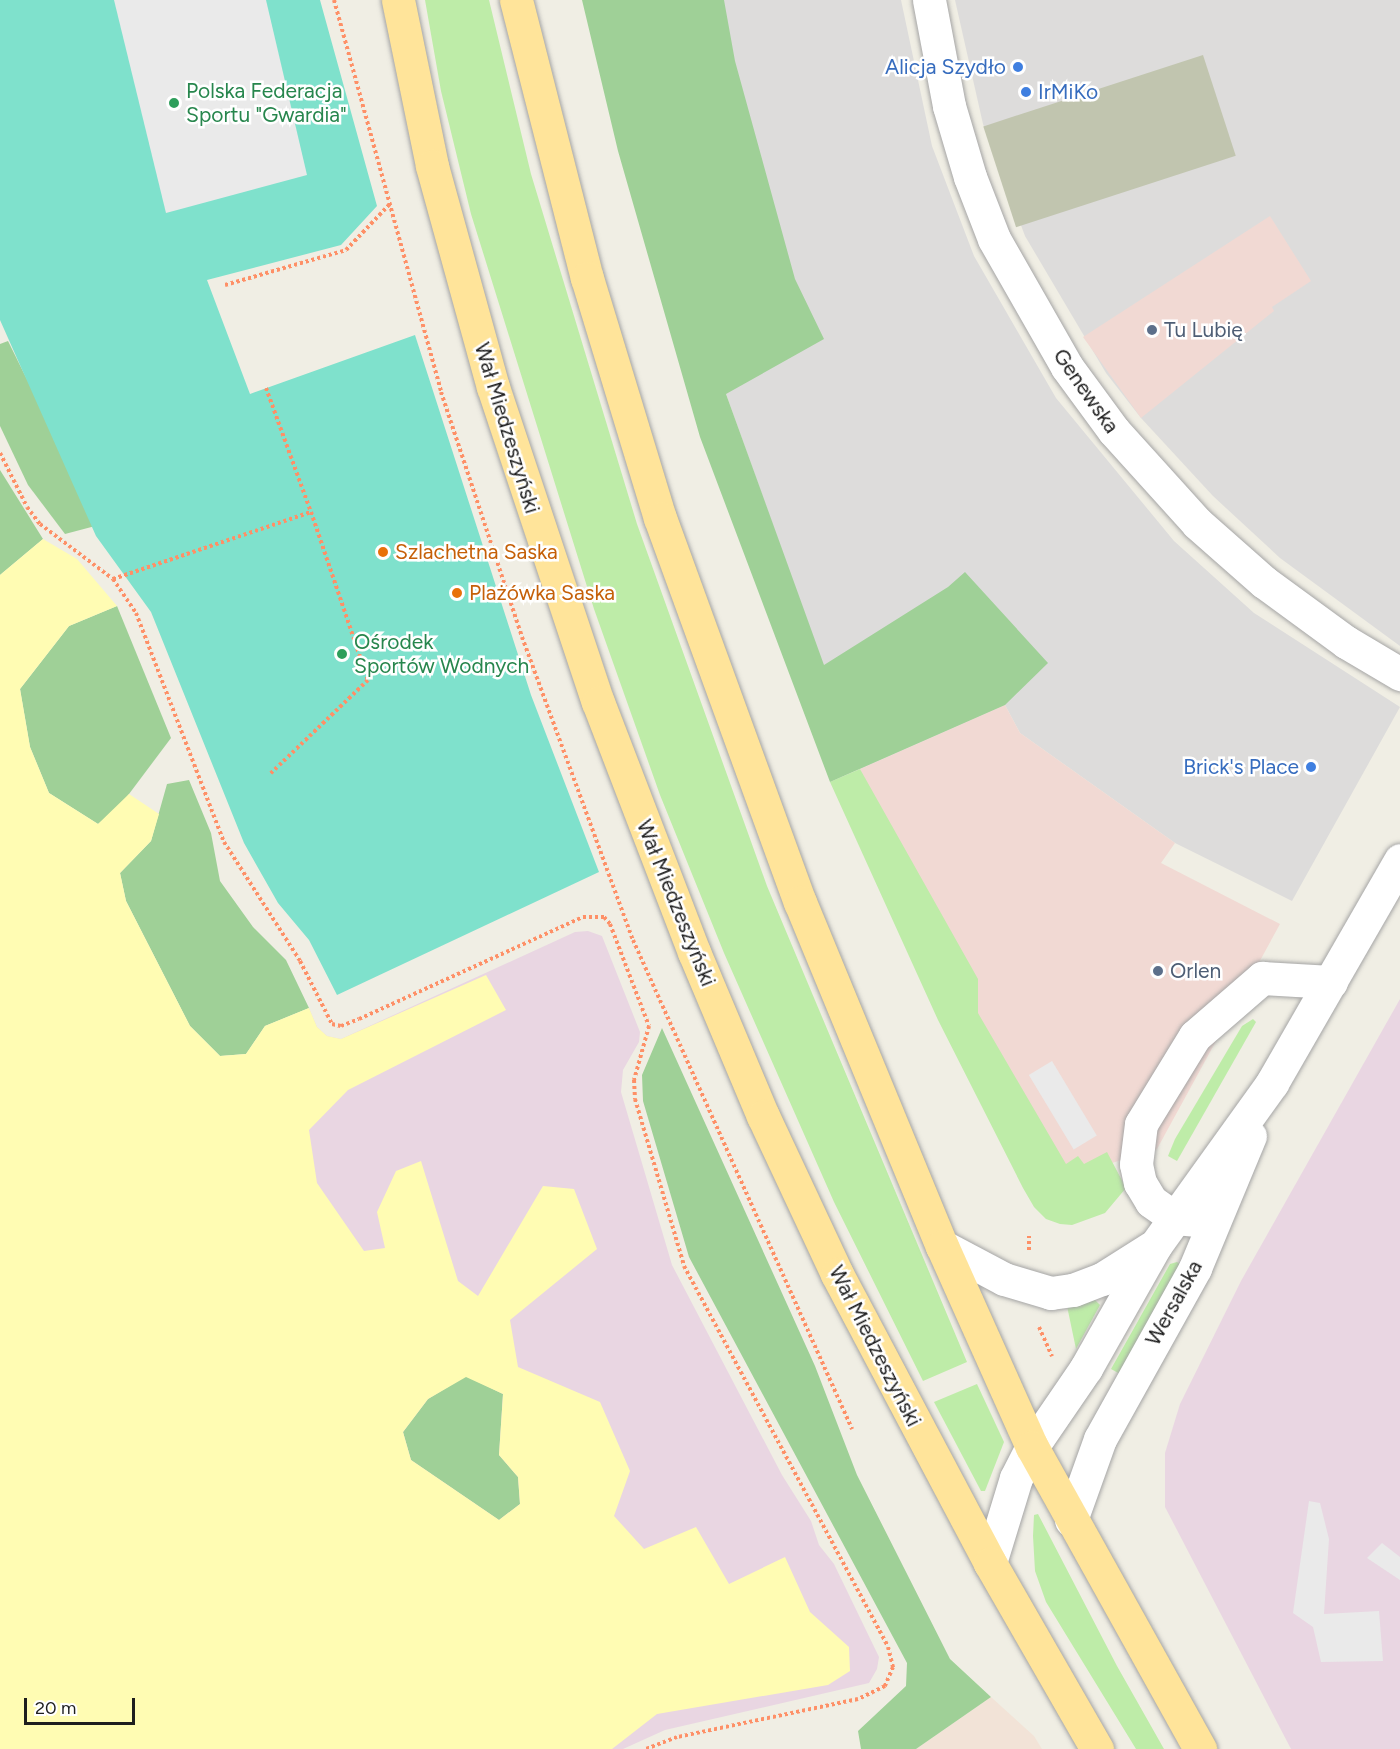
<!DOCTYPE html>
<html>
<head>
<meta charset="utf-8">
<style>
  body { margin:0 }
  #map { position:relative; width:1400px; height:1749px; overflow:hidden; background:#f0eee4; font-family:Figtree,sans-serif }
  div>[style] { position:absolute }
  .residential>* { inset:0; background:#dddcdb }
  .commercial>* { inset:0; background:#f1d9d3 }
  .industrial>* { inset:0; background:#e9d6e2 }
  .military>* { inset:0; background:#f2e3d7 }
  .construction>* { inset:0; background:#c1c5af; transform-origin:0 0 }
  .grass>* { inset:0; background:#beeca8 }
  .forest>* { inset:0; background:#9fd097 }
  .sand>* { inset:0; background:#fffcb3 }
  .pitch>* { inset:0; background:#7fe1cc }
  .parking>* { inset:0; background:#eaeaea; transform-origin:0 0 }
  .path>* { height:4px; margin-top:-2px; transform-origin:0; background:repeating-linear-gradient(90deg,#fe9067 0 3px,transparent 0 6px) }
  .roads { filter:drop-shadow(0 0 2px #a5a5a5) drop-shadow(0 0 2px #a5a5a5) }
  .minor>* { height:33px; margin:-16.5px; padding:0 16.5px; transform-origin:16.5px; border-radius:16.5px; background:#fff }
  .major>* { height:33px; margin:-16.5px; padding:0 16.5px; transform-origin:16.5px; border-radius:16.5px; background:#ffe49a }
  .dots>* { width:16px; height:16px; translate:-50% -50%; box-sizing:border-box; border:3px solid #fff; border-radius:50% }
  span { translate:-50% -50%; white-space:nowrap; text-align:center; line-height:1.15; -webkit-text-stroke:5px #fff; paint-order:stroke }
  .shop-label { font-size:21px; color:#366cbe }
  .right { translate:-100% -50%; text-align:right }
  .left { translate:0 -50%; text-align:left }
  .leisure-label { font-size:21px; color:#27864d }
  .service-label { font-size:21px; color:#4e5e75 }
  .street-label { font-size:21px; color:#1e1e1e }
  .food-label { font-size:21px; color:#c56008 }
  .scale { position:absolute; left:24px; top:1698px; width:111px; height:27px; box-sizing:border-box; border:3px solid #1e1e1e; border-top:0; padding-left:8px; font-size:18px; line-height:21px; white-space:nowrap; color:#1e1e1e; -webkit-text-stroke:4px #fff; paint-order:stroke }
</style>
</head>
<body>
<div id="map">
  <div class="residential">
    <i style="clip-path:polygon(622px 0,901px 0,932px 146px,974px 256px,1056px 398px,1174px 541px,1254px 613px,1400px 707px,1292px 901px,1175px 843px,1020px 733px,1005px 705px,860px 769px,726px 394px)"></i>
    <i style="clip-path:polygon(955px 0,1400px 0,1400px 646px,1280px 558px,1213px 496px,1141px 418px,1106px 373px,1025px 236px,983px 124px)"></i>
  </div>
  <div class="commercial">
    <i style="clip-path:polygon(1270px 216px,1311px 281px,1272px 307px,1274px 311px,1141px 418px,1083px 337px)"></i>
    <i style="clip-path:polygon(1005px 705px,1020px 733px,1175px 843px,1161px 863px,1280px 924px,1157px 1149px,1067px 1177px,951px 978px,860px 769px)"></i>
  </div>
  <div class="industrial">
    <i style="clip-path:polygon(588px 931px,602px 936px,640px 1032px,639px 1042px,623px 1070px,621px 1092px,672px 1265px,782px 1475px,811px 1521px,819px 1545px,834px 1564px,879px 1657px,877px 1669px,869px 1683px,665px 1730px,623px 1749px,533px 1749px,240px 1231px,309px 1008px,317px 1027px,327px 1036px,341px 1039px,575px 932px)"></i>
    <i style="clip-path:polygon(1400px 999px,1400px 1749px,1291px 1749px,1165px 1507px,1165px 1453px,1180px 1404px,1241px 1281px)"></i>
  </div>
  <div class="military">
    <i style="clip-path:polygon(991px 1697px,1034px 1736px,1042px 1749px,916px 1749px)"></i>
  </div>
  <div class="construction">
    <i style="left:1203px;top:55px;width:106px;height:231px;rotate:72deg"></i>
  </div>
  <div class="grass">
    <i style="clip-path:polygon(425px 0,489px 0,531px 174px,637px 524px,767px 886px,967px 1362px,923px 1381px,834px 1202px,724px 953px,660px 795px,594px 609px,471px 214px,441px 91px)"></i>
    <i style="clip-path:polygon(860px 769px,978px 979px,978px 1013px,1066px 1164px,1078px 1156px,1084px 1164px,1107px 1152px,1126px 1188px,1105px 1213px,1072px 1225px,1060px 1224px,1046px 1219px,1034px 1207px,1023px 1188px,938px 1020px,830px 782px)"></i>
    <i style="clip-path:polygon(1253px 1019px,1256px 1022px,1177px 1161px,1168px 1156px,1175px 1139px,1242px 1026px)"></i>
    <i style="clip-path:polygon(1177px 1262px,1180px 1264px,1122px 1375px,1111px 1369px,1170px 1264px)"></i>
    <i style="clip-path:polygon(1095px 1300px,1100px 1305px,1076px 1349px,1067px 1306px)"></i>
    <i style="clip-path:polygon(977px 1384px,1004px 1442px,985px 1491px,981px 1491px,934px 1402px)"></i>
    <i style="clip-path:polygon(1038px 1514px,1117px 1666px,1164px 1749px,1136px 1749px,1046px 1602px,1035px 1571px,1033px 1536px,1034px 1515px)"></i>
  </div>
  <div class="forest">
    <i style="clip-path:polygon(582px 0,724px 0,735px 61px,795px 279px,824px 339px,726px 394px,824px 665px,948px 587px,965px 572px,1048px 663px,1005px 705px,830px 782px,700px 437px,618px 151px)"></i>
    <i style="clip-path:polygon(8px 341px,99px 525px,65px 534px,28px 485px,0 426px,0 344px)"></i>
    <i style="clip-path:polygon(0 470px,43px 539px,0 575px)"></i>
    <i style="clip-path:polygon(117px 606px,171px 738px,120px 806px,98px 824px,49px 793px,30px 747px,20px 689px,69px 626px)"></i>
    <i style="clip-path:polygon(189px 780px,211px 833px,220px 881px,253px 927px,286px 960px,309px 1008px,265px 1026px,246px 1054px,220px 1056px,190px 1026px,126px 901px,120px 873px,151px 841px,167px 784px)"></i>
    <i style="clip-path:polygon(662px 1028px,815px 1366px,857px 1475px,950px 1659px,991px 1697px,916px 1749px,861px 1749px,858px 1731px,906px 1686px,907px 1663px,689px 1257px,643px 1101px,642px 1075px)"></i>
    <i style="clip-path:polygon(466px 1376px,503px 1394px,499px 1455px,518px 1477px,520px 1504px,499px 1520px,411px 1460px,403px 1432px,428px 1399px)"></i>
  </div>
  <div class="sand">
    <i style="clip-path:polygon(evenodd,43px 539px,77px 559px,117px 606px,69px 626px,20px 689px,30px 747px,49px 793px,98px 824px,129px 794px,159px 814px,151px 841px,120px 873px,126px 901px,190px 1026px,220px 1056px,246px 1054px,265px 1026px,309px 1008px,317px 1027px,327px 1036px,341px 1039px,486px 975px,506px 1010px,348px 1090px,309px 1130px,317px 1183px,364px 1251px,385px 1248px,377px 1212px,396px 1171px,421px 1161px,458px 1281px,478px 1296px,543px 1186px,574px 1189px,597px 1249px,510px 1320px,518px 1367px,600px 1402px,630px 1471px,614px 1516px,644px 1549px,696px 1527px,729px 1584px,785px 1557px,810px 1612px,849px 1647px,850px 1671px,828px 1685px,657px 1714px,612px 1749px,0 1749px,0 575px,43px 539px,466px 1377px,503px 1394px,499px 1455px,518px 1477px,520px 1504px,499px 1520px,411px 1460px,403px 1432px,428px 1399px,466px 1377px)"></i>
  </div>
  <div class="pitch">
    <i style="clip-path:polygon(0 0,320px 0,377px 206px,341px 245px,207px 280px,250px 394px,415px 335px,531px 695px,599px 872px,337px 995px,309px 940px,278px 903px,244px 843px,151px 612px,96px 536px,0 320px)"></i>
  </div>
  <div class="parking">
    <i style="clip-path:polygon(114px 0,266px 0,307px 175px,166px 213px)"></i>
    <i style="left:1052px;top:1061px;width:87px;height:27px;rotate:59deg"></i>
    <i style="clip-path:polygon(1309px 1501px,1320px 1503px,1329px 1539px,1324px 1614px,1379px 1611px,1383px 1661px,1321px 1662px,1313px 1627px,1293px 1613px)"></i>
    <i style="clip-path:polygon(1382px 1543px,1400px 1557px,1400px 1580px,1367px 1558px)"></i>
  </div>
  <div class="path">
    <i style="left:334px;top:0;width:406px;rotate:74.7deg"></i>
    <i style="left:441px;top:392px;width:258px;rotate:71.7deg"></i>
    <i style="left:522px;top:637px;width:323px;rotate:69.9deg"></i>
    <i style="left:633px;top:940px;width:536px;rotate:65.87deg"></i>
    <i style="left:225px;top:285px;width:126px;rotate:-16.1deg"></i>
    <i style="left:346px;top:250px;width:64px;rotate:-46.3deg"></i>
    <i style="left:266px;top:388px;width:132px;rotate:70.1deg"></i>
    <i style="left:0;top:453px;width:60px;rotate:63.4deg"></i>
    <i style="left:27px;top:507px;width:21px;rotate:53deg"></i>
    <i style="left:40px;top:524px;width:91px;rotate:37deg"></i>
    <i style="left:113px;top:579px;width:41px;rotate:55.9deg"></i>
    <i style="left:136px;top:613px;width:245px;rotate:69deg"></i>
    <i style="left:224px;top:842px;width:141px;rotate:57.4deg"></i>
    <i style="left:300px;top:961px;width:71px;rotate:63.1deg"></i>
    <i style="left:332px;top:1024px;width:9px;rotate:13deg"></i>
    <i style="left:341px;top:1026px;width:19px;rotate:-21deg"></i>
    <i style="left:359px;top:1019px;width:246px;rotate:-24.5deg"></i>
    <i style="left:583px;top:917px;width:21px"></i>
    <i style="left:604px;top:917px;width:9px;rotate:49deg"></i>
    <i style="left:610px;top:924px;width:109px;rotate:69.1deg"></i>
    <i style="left:649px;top:1026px;width:56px;rotate:105.5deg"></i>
    <i style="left:634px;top:1080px;width:19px;rotate:87deg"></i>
    <i style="left:635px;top:1099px;width:174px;rotate:73.6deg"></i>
    <i style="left:684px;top:1266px;width:432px;rotate:61.8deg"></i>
    <i style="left:888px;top:1647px;width:21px;rotate:76deg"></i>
    <i style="left:893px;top:1667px;width:21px;rotate:113deg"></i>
    <i style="left:885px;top:1686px;width:30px;rotate:154deg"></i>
    <i style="left:858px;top:1699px;width:185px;rotate:168.1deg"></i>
    <i style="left:677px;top:1737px;width:33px;rotate:159deg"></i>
    <i style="left:113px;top:579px;width:209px;rotate:-18.7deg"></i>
    <i style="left:311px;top:512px;width:177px;rotate:71.3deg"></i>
    <i style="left:368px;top:680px;width:136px;rotate:136.2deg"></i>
    <i style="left:1029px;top:1250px;width:14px;rotate:-90deg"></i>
    <i style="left:1039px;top:1327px;width:32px;rotate:66deg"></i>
  </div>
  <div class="roads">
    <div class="minor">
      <i style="left:929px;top:0;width:108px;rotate:79.3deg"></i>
      <i style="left:949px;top:106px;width:74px;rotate:73.5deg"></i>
      <i style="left:970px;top:177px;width:66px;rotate:68.8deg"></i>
      <i style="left:994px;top:239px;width:147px;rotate:60.3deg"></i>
      <i style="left:1067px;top:367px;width:79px;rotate:53.7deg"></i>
      <i style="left:1114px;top:431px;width:124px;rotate:47.9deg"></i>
      <i style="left:1197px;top:523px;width:89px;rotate:41.4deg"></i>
      <i style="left:1264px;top:582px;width:102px;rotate:36.2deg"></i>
      <i style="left:1346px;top:642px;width:63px;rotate:30.7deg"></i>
      <i style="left:1197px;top:1220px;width:22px;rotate:-175deg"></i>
      <i style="left:1175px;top:1218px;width:29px;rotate:-145deg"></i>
      <i style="left:1151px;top:1201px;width:21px;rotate:-121deg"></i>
      <i style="left:1140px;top:1183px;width:19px;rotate:-102deg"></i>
      <i style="left:1136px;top:1164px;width:40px;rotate:-82.9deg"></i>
      <i style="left:1141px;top:1124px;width:103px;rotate:-58.5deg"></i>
      <i style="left:1195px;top:1036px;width:89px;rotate:-40.9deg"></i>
      <i style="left:1262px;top:978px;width:69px;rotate:3.3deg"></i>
      <i style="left:942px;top:1246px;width:70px;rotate:28deg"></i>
      <i style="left:1004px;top:1279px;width:49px;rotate:16.6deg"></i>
      <i style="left:1051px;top:1293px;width:22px;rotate:-8deg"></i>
      <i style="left:1073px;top:1290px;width:31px;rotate:-21deg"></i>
      <i style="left:1102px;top:1279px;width:58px;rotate:-32.3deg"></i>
      <i style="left:1071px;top:1520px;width:86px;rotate:-70.3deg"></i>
      <i style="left:1100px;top:1439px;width:196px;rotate:-60.9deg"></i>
      <i style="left:1195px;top:1268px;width:143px;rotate:-67.4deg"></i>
      <i style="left:990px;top:1563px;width:89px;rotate:-73deg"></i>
      <i style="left:1016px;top:1478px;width:35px;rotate:-63deg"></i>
      <i style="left:1032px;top:1447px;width:96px;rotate:-55.6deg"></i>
      <i style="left:1086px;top:1368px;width:140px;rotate:-60.5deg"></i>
      <i style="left:1155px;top:1246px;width:201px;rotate:-54.3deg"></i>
      <i style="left:1272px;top:1083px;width:257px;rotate:-60.1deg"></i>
    </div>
    <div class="major">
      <i style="left:398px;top:0;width:169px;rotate:78.4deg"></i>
      <i style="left:432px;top:166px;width:229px;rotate:74.6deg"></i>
      <i style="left:493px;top:387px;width:332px;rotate:71.6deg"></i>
      <i style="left:598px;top:702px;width:268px;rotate:69deg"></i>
      <i style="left:694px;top:952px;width:178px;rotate:67.2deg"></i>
      <i style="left:763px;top:1116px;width:174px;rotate:64.9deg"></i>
      <i style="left:837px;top:1274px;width:327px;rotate:62.1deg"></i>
      <i style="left:990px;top:1563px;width:215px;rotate:60.1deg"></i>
      <i style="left:516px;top:0;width:287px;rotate:75.7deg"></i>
      <i style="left:587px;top:278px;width:251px;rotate:73.1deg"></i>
      <i style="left:660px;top:518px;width:409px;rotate:70deg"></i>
      <i style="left:800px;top:902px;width:372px;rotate:67.6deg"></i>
      <i style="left:942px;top:1246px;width:220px;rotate:65.9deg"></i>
      <i style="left:1032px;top:1447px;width:346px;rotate:60.9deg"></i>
    </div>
  </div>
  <div class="dots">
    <i style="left:1018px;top:67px;background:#3f7fe0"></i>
    <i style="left:1026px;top:92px;background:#3f7fe0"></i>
    <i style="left:174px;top:103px;background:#2e9e5b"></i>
    <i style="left:1152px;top:330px;background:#5c6f8a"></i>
    <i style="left:383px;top:552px;background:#e8710a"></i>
    <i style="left:457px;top:593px;background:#e8710a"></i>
    <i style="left:342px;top:654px;background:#2e9e5b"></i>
    <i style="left:1311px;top:767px;background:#3f7fe0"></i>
    <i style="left:1158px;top:971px;background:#5c6f8a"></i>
  </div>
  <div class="shop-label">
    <span class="right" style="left:1006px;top:67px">Alicja Szydło</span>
    <span class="left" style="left:1038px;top:92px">IrMiKo</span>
    <span class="right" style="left:1299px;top:767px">Brick's Place</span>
  </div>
  <div class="leisure-label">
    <span class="left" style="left:186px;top:103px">Polska Federacja<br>Sportu "Gwardia"</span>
    <span class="left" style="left:354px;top:654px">Ośrodek<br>Sportów Wodnych</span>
  </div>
  <div class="service-label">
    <span class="left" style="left:1164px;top:330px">Tu Lubię</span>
    <span class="left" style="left:1170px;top:971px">Orlen</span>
  </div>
  <div class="street-label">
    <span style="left:1086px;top:391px;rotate:55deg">Genewska</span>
    <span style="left:507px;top:428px;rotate:73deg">Wał Miedzeszyński</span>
    <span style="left:676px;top:903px;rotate:68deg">Wał Miedzeszyński</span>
    <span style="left:1174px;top:1303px;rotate:-61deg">Wersalska</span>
    <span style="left:875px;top:1346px;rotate:63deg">Wał Miedzeszyński</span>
  </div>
  <div class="food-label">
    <span class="left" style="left:395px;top:552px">Szlachetna Saska</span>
    <span class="left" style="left:469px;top:593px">Plażówka Saska</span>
  </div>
  <div class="scale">20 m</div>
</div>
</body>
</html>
